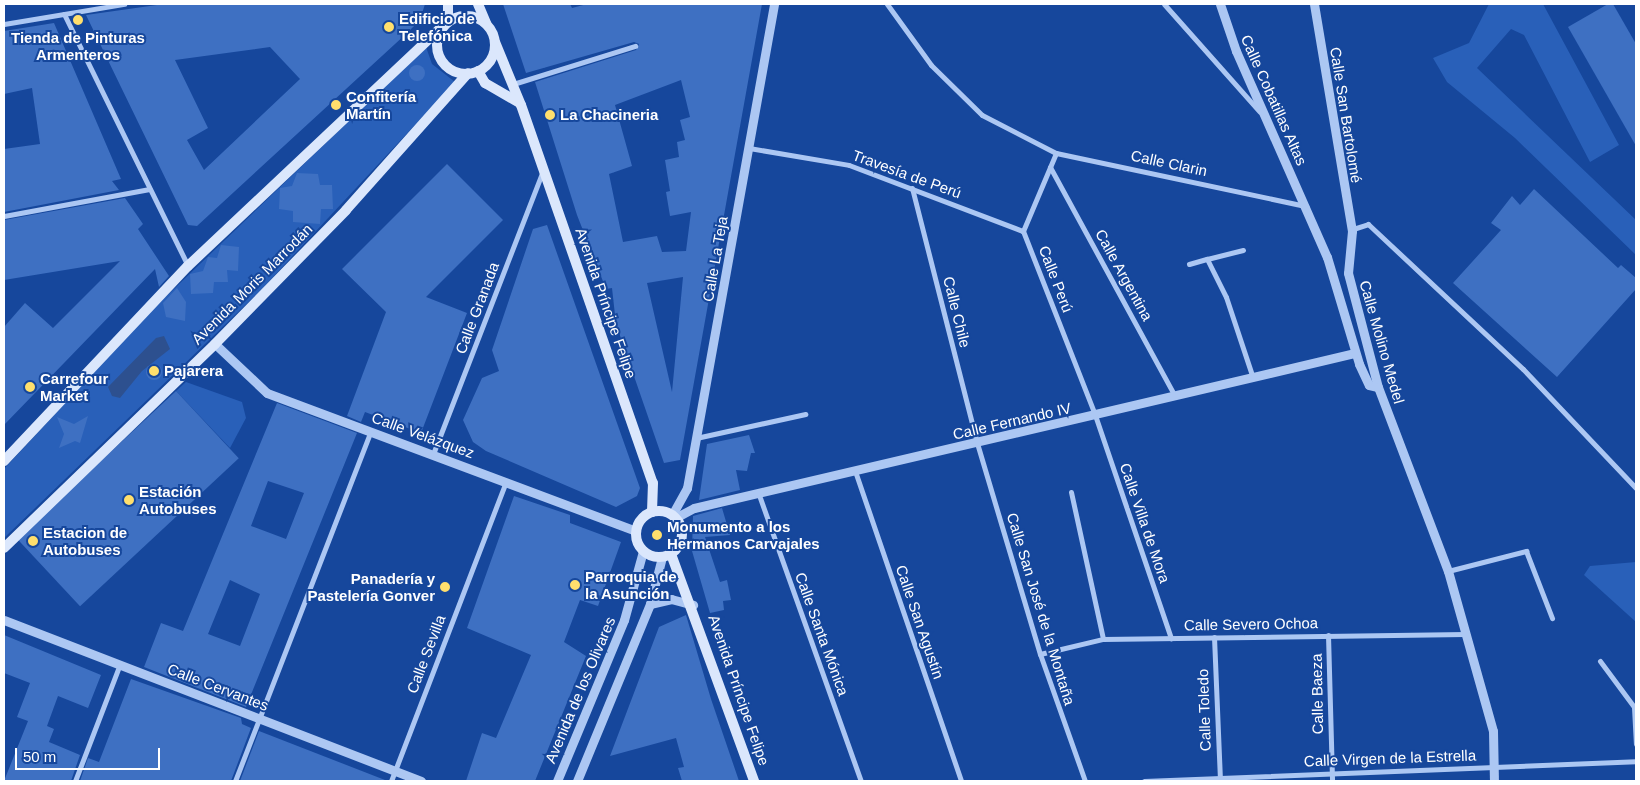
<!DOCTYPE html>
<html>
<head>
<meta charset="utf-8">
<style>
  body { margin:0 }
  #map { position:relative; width:1640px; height:785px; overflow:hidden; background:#16479c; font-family:Arial,sans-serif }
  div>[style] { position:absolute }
  .green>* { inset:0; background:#2960b9 }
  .water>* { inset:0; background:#2d508f }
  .building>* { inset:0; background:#3e70c2; transform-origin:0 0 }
  .round { border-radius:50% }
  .minor>* { height:5px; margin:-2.5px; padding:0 2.5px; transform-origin:2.5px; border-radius:2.5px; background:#acc7f3 }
  .tertiary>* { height:9px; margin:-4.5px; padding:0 4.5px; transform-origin:4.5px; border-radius:4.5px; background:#acc7f3 }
  .secondary>* { height:10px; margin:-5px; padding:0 5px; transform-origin:5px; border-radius:5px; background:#dbe7fc }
  .secondary>.ring { margin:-5px; padding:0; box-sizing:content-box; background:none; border:10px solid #dbe7fc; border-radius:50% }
  .dots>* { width:14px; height:14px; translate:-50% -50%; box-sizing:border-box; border:2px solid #16479c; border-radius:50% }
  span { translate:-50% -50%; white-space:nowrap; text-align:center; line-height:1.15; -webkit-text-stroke:4px #16479c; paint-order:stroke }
  .poi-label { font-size:15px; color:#fff; font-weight:700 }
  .left { translate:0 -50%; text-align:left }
  .right { translate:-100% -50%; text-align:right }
  .street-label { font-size:15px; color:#fff }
  .frame { position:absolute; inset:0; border:5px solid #fff; pointer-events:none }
  .scale { position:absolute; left:15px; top:748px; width:145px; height:22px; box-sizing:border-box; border:2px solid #fff; border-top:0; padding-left:6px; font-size:15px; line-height:18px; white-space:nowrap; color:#fff; -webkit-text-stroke:4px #16479c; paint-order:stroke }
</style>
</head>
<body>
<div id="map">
  <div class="green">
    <i style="clip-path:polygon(1489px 4px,1543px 4px,1619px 145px,1590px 162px,1524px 35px,1511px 29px,1477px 68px,1636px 220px,1636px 255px,1515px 138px,1447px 82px,1433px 58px,1469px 43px)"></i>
    <i style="clip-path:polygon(426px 47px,432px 64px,455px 82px,260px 291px,4px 538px,4px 469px,151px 311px)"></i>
    <i style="clip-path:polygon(186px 382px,242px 402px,246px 418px,230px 448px,176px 391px)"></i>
    <i style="clip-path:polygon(1636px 562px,1636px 622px,1584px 575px,1590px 566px)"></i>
  </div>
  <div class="water">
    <i style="clip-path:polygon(164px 336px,170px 349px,142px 371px,120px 398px,112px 396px,108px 387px,156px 338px)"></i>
  </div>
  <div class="building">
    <i style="clip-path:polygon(evenodd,164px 4px,425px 4px,420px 20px,407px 33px,197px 226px,188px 225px,86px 15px,164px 4px,270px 47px,300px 79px,204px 170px,187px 140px,208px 128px,175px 60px,270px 47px)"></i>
    <i style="clip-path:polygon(evenodd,503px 4px,570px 4px,572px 8px,587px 4px,762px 4px,680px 460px,664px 463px,616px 324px,612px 288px,606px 289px,577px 215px,535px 82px,636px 50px,639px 44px,634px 42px,526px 73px,503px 4px,681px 80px,690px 117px,680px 120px,685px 140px,677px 142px,679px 157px,665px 160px,670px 191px,666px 192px,670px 216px,691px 212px,686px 251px,662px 252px,657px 236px,623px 242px,609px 174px,632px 166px,615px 105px,681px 80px,503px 4px,683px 277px,672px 392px,647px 283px,683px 277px)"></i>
    <i style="clip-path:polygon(1608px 4px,1613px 4px,1636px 44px,1636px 146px,1568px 27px)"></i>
    <i style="clip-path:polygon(54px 23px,121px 179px,112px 181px,119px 190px,4px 212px,4px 149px,40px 144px,32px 88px,4px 94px,4px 31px)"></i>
    <i class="round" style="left:409px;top:65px;width:16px;height:16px"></i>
    <i style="clip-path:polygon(447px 164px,503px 220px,426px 297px,467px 313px,421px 433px,365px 412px,361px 422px,347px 416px,386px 312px,342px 269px)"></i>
    <i style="clip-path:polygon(297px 173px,318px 174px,320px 185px,332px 185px,333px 209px,321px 209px,320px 224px,293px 222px,293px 211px,279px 209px,280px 188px,292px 186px)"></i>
    <i style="clip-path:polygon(1534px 189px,1618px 268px,1621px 265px,1636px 278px,1636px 289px,1557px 377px,1453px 283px,1501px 230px,1491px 223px,1512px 196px,1520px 205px)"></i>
    <i style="clip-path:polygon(125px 198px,143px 224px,138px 229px,169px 276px,159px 287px,155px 269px,4px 425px,4px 327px,25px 303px,53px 328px,120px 261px,4px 280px,4px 220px)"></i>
    <i style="clip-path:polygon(547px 225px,640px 488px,637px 496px,616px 507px,486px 451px,473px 442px,463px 420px,482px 378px,499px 371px,492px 350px,533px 229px)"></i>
    <i style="clip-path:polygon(221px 245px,239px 247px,238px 271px,227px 270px,228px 282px,214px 282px,213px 293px,191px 294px,190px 274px,203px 271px,208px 257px,217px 258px)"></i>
    <i style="clip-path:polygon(177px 288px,186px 302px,185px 321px,166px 317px,163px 303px)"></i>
    <i class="round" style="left:146px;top:364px;width:16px;height:16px"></i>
    <i style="left:176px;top:391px;width:92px;height:217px;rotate:47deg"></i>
    <i style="clip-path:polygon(evenodd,277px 403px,357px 433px,246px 707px,144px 667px,161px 623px,183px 631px,277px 403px,268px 481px,304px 493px,286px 539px,251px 526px,268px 481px,277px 403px,230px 580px,260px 594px,240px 646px,208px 634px,230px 580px)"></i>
    <i style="clip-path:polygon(88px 416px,80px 443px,75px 441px,59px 448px,64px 434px,57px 417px,74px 424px)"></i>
    <i style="clip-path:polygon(749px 435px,755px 453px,751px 453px,747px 471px,736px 470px,740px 490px,699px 500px,707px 444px)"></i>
    <i style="clip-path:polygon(514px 496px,570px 515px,570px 523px,621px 542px,598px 606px,580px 600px,564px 642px,586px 656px,535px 781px,466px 781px,482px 733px,496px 738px,531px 655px,467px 628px)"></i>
    <i style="clip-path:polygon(722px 508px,730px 535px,705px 537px,720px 582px,727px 580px,731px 600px,723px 601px,724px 610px,710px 613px,692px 551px,693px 516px)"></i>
    <i style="clip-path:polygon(686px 615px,711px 699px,739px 781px,682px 781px,678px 768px,684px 767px,676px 738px,610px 756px,659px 627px)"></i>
    <i style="clip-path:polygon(4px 635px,101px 675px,88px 708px,58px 696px,47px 726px,54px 729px,49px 742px,80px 755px,71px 781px,4px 781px,28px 721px,17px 717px,30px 683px,4px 673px)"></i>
    <i style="clip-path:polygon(131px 679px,241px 718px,242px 724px,251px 728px,231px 781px,80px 781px,88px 758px,99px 762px)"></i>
    <i style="clip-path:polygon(259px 731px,385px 780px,385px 781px,240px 781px)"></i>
  </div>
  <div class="minor">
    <i style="left:887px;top:4px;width:75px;rotate:54.2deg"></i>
    <i style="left:931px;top:65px;width:71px;rotate:44.4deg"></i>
    <i style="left:982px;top:115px;width:83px;rotate:27.2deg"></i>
    <i style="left:1056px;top:153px;width:256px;rotate:12deg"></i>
    <i style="left:1164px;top:4px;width:144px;rotate:48.4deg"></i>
    <i style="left:64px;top:14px;width:281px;rotate:63.8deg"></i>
    <i style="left:4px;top:24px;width:122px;rotate:-9.5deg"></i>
    <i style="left:513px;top:84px;width:128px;rotate:-17.3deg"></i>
    <i style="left:749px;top:148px;width:101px;rotate:9.6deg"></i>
    <i style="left:849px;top:165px;width:186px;rotate:20.8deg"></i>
    <i style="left:1056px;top:153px;width:85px;rotate:112.9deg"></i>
    <i style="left:1023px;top:231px;width:198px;rotate:68.6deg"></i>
    <i style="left:1095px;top:415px;width:236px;rotate:71.2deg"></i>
    <i style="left:1050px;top:167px;width:261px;rotate:61.4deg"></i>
    <i style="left:912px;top:188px;width:263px;rotate:75.7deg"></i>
    <i style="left:977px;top:443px;width:220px;rotate:73.4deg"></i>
    <i style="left:1040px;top:654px;width:135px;rotate:70.5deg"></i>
    <i style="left:4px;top:216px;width:148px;rotate:-10.5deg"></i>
    <i style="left:1353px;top:229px;width:16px;rotate:-18deg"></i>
    <i style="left:1368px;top:224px;width:212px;rotate:43.1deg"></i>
    <i style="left:1523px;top:369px;width:164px;rotate:46.5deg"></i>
    <i style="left:1243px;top:250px;width:37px;rotate:166deg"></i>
    <i style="left:1207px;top:259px;width:42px;rotate:63.4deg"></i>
    <i style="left:1226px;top:297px;width:85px;rotate:71.6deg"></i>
    <i style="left:1189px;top:264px;width:19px;rotate:-16deg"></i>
    <i style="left:696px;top:438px;width:112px;rotate:-12.4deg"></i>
    <i style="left:433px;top:454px;width:304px;rotate:-68.8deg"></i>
    <i style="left:855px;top:471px;width:328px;rotate:71.1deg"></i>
    <i style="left:1071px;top:492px;width:150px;rotate:77.7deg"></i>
    <i style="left:759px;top:495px;width:304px;rotate:70.4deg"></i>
    <i style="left:1448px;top:571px;width:81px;rotate:-14.4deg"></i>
    <i style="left:1526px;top:551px;width:72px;rotate:68.8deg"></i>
    <i style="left:1328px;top:635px;width:146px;rotate:88.4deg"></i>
    <i style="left:1214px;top:637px;width:144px;rotate:87.6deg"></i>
    <i style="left:1040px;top:654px;width:65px;rotate:-13.4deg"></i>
    <i style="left:1103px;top:639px;width:362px;rotate:-0.8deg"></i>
    <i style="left:1600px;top:661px;width:57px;rotate:53.5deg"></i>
    <i style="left:1634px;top:707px;width:37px;rotate:87deg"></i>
    <i style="left:75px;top:781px;width:125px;rotate:-69deg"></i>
    <i style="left:235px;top:781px;width:375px;rotate:-68.8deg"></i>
    <i style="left:391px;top:781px;width:321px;rotate:-69deg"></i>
    <i style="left:1144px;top:781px;width:492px;rotate:-2.3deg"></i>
  </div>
  <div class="tertiary">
    <i style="left:1220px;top:4px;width:50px;rotate:71.2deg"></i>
    <i style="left:1236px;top:51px;width:225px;rotate:66.2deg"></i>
    <i style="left:1327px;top:257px;width:112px;rotate:73.3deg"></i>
    <i style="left:1359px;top:364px;width:23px;rotate:65deg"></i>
    <i style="left:1369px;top:385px;width:9px;rotate:13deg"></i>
    <i style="left:1314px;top:4px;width:230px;rotate:80.5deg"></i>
    <i style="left:1352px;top:231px;width:42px;rotate:95.4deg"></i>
    <i style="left:1348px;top:273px;width:118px;rotate:75.3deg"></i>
    <i style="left:1378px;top:387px;width:197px;rotate:69.2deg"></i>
    <i style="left:1448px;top:571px;width:166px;rotate:74.3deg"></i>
    <i style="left:1493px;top:731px;width:50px;rotate:88.9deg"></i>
    <i style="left:215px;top:344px;width:71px;rotate:43.3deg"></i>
    <i style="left:267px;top:393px;width:394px;rotate:20.5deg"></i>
    <i style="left:672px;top:515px;width:31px;rotate:-61deg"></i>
    <i style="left:687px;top:488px;width:492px;rotate:-79.8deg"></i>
    <i style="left:675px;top:518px;width:21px;rotate:-28deg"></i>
    <i style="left:694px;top:508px;width:679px;rotate:-13.2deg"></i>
    <i style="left:650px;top:604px;width:22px;rotate:-13deg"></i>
    <i style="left:671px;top:599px;width:23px;rotate:15deg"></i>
    <i style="left:4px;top:620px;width:447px;rotate:21.1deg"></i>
    <i style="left:557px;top:781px;width:174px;rotate:-67.4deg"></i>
    <i style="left:624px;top:620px;width:72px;rotate:-74.6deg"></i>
    <i style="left:577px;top:781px;width:191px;rotate:-67.6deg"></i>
    <i style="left:650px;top:604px;width:49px;rotate:-75.7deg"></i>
  </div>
  <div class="secondary">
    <i style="left:478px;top:4px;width:21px;rotate:67deg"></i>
    <i class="ring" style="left:437px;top:16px;width:48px;height:48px"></i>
    <i style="left:448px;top:22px;width:18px;rotate:-90deg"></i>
    <i style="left:495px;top:42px;width:68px;rotate:67.6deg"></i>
    <i style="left:521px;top:105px;width:400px;rotate:70.8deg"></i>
    <i style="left:653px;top:483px;width:29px;rotate:92deg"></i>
    <i style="left:478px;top:71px;width:14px;rotate:60deg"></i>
    <i style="left:485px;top:83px;width:39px;rotate:30deg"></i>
    <i style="left:4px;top:461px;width:268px;rotate:-46.7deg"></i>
    <i style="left:188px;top:266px;width:352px;rotate:-43.3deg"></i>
    <i class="ring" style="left:636px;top:511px;width:36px;height:36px"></i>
    <i style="left:4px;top:548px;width:293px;rotate:-44deg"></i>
    <i style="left:215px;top:344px;width:187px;rotate:-45.6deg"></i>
    <i style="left:346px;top:210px;width:183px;rotate:-48.3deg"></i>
    <i style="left:671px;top:554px;width:242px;rotate:69.9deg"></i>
  </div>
  <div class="dots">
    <i style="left:78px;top:20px;background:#ffdf6d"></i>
    <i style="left:389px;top:27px;background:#ffdf6d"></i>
    <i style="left:336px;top:105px;background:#ffdf6d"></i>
    <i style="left:550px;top:115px;background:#ffdf6d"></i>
    <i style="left:154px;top:371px;background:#ffdf6d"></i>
    <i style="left:30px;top:387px;background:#ffdf6d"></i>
    <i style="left:129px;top:500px;background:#ffdf6d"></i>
    <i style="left:657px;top:535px;background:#ffdf6d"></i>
    <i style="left:33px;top:541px;background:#ffdf6d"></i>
    <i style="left:575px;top:585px;background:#ffdf6d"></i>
    <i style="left:445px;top:587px;background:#ffdf6d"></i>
  </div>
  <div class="poi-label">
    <span class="left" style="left:399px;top:27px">Edificio de<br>Telefónica</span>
    <span style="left:78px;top:46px">Tienda de Pinturas<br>Armenteros</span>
    <span class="left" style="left:346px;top:105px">Confitería<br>Martín</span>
    <span class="left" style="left:560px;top:115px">La Chacineria</span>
    <span class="left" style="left:164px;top:371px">Pajarera</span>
    <span class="left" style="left:40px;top:387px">Carrefour<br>Market</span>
    <span class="left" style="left:139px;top:500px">Estación<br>Autobuses</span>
    <span class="left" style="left:667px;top:535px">Monumento a los<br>Hermanos Carvajales</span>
    <span class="left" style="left:43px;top:541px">Estacion de<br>Autobuses</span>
    <span class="left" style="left:585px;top:585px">Parroquia de<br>la Asunción</span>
    <span class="right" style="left:435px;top:587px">Panadería y<br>Pastelería Gonver</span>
  </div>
  <div class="street-label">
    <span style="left:1274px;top:100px;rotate:66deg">Calle Cobatillas Altas</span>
    <span style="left:1346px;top:115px;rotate:81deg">Calle San Bartolomé</span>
    <span style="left:1169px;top:163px;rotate:12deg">Calle Clarin</span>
    <span style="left:907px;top:174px;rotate:20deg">Travesía de Perú</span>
    <span style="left:715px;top:259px;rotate:-80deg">Calle La Teja</span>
    <span style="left:1124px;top:275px;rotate:61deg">Calle Argentina</span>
    <span style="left:1056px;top:279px;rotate:69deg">Calle Perú</span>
    <span style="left:252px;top:284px;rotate:-45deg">Avenida Moris Marrodán</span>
    <span style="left:606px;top:303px;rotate:71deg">Avenida Príncipe Felipe</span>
    <span style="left:477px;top:308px;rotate:-69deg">Calle Granada</span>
    <span style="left:957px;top:312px;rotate:76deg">Calle Chile</span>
    <span style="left:1382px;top:342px;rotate:74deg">Calle Molino Medel</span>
    <span style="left:1012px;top:421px;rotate:-13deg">Calle Fernando IV</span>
    <span style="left:423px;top:435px;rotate:20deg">Calle Velázquez</span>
    <span style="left:1145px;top:523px;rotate:71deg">Calle Villa de Mora</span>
    <span style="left:1041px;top:609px;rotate:73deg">Calle San José de la Montaña</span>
    <span style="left:920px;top:622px;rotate:71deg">Calle San Agustín</span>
    <span style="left:1251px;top:624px;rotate:-1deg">Calle Severo Ochoa</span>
    <span style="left:822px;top:634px;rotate:70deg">Calle Santa Mónica</span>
    <span style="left:426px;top:654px;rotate:-69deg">Calle Sevilla</span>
    <span style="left:218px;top:687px;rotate:21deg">Calle Cervantes</span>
    <span style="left:580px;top:690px;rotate:-67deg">Avenida de los Olivares</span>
    <span style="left:739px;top:690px;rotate:71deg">Avenida Príncipe Felipe</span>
    <span style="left:1317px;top:694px;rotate:-91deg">Calle Baeza</span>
    <span style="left:1204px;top:710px;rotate:-92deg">Calle Toledo</span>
    <span style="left:1390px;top:758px;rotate:-2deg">Calle Virgen de la Estrella</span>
  </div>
  <div class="frame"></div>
  <div class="scale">50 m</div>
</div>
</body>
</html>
